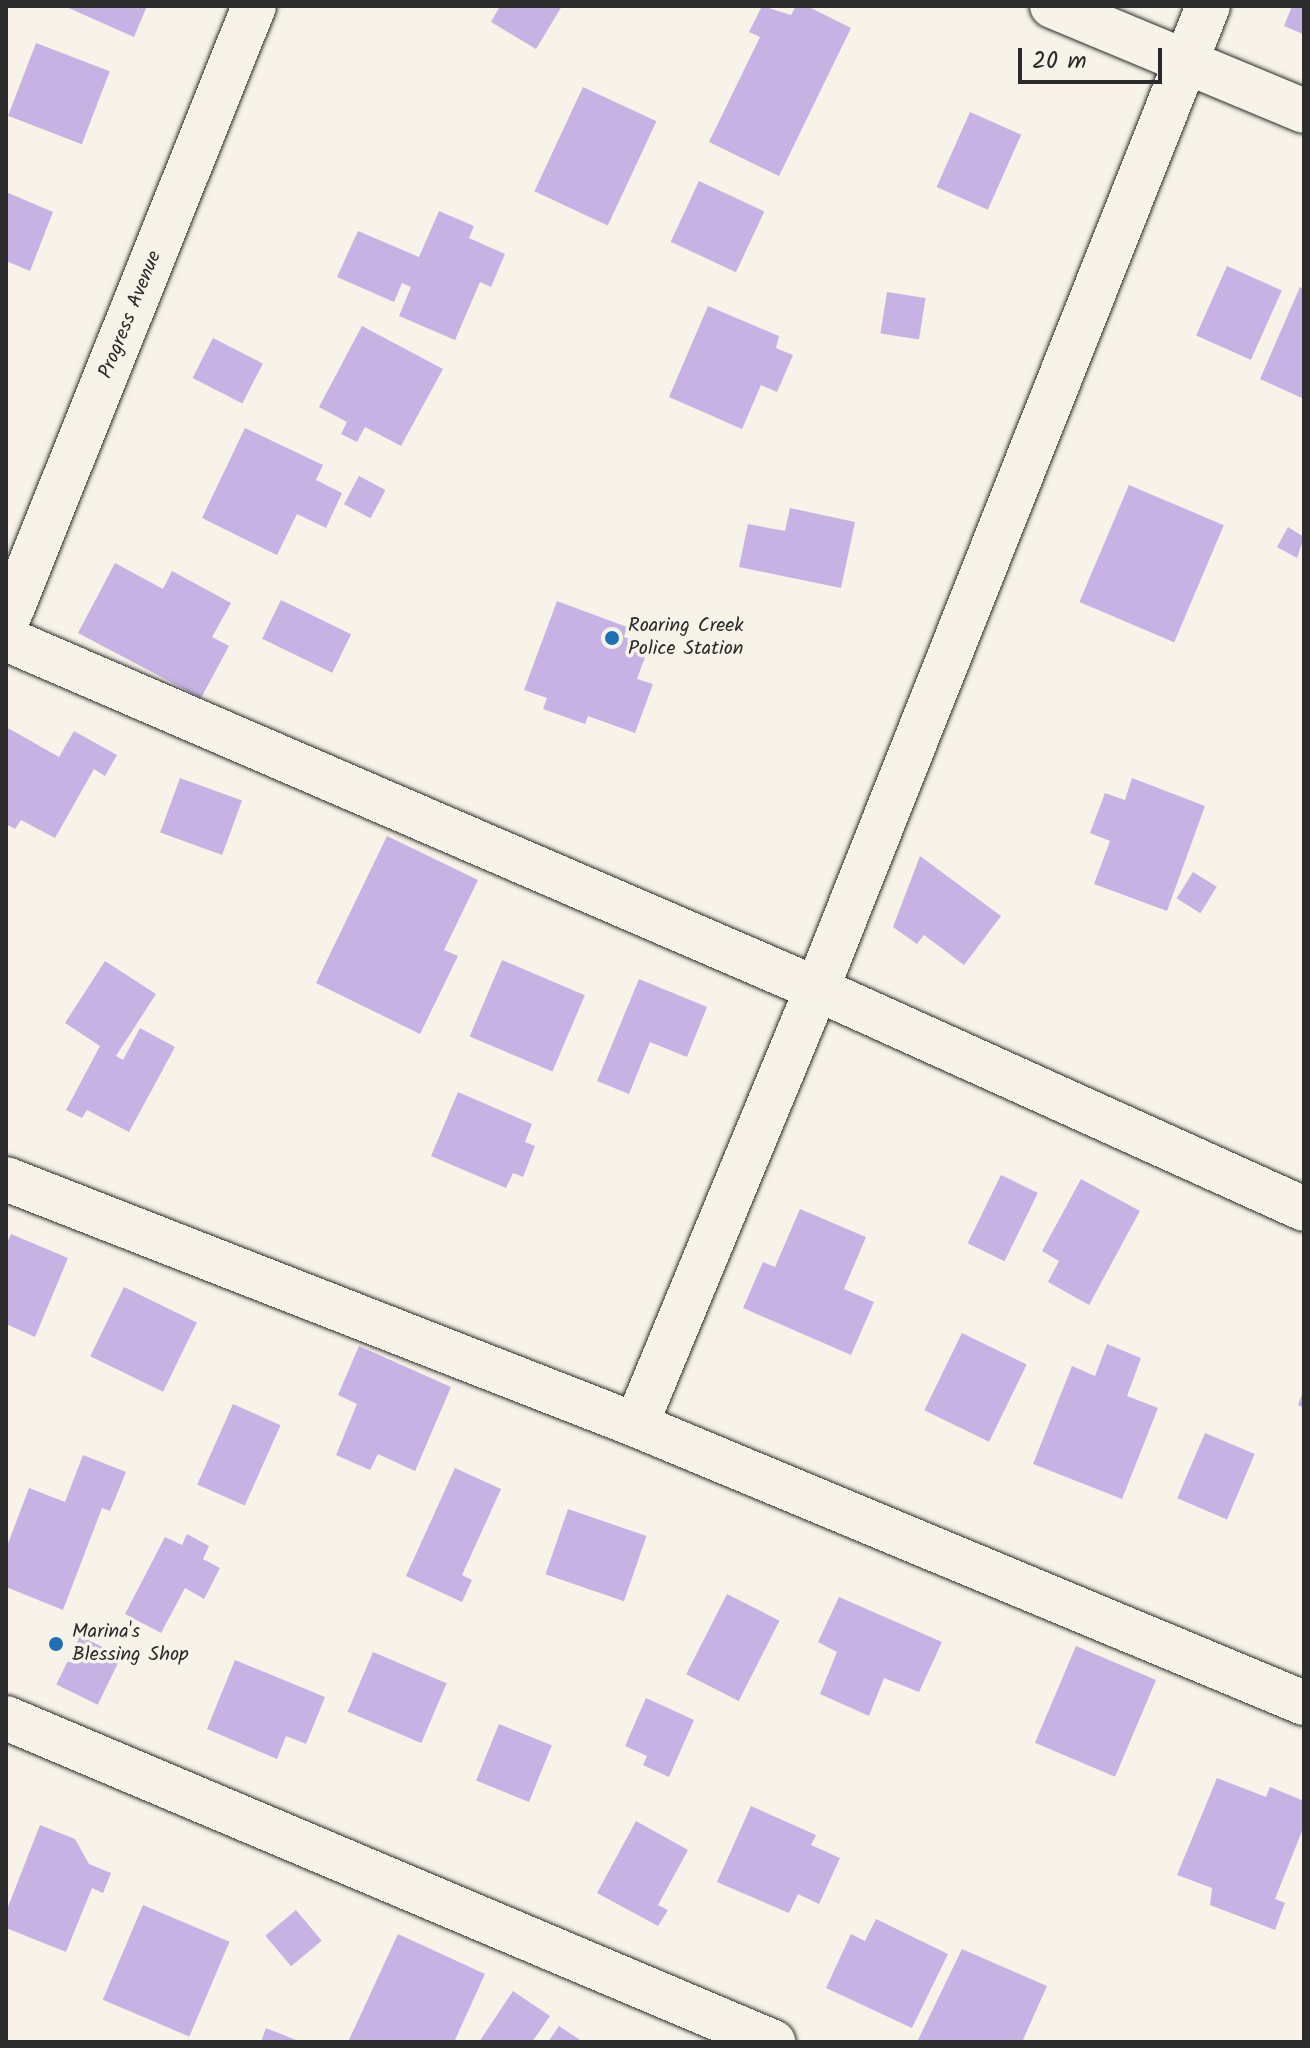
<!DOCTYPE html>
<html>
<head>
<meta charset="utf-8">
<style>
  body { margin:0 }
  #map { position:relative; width:1310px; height:2048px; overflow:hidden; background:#f7f3e8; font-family:Kalam,sans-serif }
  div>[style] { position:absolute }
  .building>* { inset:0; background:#c6b3e3; transform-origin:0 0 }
  .roads { filter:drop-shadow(0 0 2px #2b2b2b) drop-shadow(0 0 2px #2b2b2b) }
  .minor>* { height:44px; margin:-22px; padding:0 22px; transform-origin:22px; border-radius:22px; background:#f7f3e8 }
  .highway>* { height:44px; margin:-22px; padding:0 22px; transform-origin:22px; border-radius:22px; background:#f7f3e8 }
  .dots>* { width:22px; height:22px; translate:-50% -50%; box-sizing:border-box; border:4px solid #f7f3e8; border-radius:50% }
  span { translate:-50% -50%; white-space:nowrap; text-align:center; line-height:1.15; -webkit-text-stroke:7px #f7f3e8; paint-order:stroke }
  .street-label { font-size:20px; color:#2b2b2b }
  .poi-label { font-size:20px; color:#2b2b2b }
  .left { translate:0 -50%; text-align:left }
  .frame { position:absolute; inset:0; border:8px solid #2b2b2b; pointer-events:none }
  .scale { position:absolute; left:1018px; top:48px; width:144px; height:36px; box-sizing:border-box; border:4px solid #2b2b2b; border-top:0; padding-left:10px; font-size:24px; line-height:28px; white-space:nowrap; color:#2b2b2b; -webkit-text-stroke:6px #f7f3e8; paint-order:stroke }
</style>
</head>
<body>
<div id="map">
  <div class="building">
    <i style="clip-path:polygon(64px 6px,147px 6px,134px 37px)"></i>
    <i style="clip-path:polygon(500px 6px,562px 6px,536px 49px,491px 22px)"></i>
    <i style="clip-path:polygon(762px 6px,791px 15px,796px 6px,807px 6px,851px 28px,779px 176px,709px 142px,760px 37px,749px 32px)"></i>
    <i style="clip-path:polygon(1292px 6px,1304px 6px,1303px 34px,1284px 26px)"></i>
    <i style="left:36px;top:43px;width:79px;height:78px;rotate:21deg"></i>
    <i style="left:583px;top:87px;width:81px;height:115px;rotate:25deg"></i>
    <i style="left:970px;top:112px;width:56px;height:82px;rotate:24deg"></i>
    <i style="left:699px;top:181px;width:72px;height:67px;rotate:25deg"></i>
    <i style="clip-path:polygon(6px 192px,53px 212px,30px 271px,6px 261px)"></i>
    <i style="clip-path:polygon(439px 211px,474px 226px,469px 238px,505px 254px,491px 287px,480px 282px,455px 340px,399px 316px,411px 287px,402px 283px,394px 302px,337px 277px,358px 231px,419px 257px)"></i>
    <i style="left:1227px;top:266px;width:60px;height:76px;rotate:24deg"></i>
    <i style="clip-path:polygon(1300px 287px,1304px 289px,1304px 399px,1260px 379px)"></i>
    <i style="left:887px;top:292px;width:39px;height:42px;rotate:9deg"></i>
    <i style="clip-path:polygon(708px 306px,779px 336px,776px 348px,793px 355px,777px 392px,761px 385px,742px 429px,669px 397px)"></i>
    <i style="clip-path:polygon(362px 326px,443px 369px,401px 446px,365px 427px,357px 442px,341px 434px,347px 422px,319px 407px)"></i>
    <i style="left:213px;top:338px;width:56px;height:45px;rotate:27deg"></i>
    <i style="clip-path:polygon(245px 428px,323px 465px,316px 480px,342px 493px,326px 528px,297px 514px,277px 555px,202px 518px)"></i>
    <i style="left:359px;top:476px;width:30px;height:32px;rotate:28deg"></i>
    <i style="left:1129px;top:485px;width:103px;height:127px;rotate:23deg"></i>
    <i style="clip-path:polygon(790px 508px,855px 522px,841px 588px,739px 567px,748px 524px,785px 531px)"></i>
    <i style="clip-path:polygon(1288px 527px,1304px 537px,1297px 558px,1277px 547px)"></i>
    <i style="clip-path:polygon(115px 563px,163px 589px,172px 571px,231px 603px,212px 637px,229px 646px,201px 698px,78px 633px)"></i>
    <i style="left:281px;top:600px;width:78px;height:43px;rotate:26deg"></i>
    <i style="clip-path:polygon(557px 601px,627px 627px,624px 637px,649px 646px,637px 679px,653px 684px,635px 733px,588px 716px,585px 724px,543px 709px,547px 698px,524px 690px)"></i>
    <i style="clip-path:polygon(6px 727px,59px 757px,74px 731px,117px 755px,105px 776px,94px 769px,55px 838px,21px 820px,15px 829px,6px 824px)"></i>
    <i style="left:180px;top:778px;width:66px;height:58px;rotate:20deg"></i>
    <i style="clip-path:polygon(1132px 778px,1205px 806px,1167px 911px,1094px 884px,1110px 841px,1090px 833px,1105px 793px,1125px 800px)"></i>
    <i style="clip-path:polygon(387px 836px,478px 880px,444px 950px,458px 956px,420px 1034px,316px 983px)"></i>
    <i style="clip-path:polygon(920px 856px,1001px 916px,964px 965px,924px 935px,917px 944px,893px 927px)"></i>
    <i style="left:1193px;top:872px;width:28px;height:31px;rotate:32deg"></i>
    <i style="left:502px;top:960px;width:90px;height:83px;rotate:23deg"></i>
    <i style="clip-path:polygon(105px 961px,156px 994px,116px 1056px,123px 1060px,140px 1028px,175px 1047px,129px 1132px,87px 1110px,82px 1118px,66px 1110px,100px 1046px,65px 1023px)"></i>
    <i style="clip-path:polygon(639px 979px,707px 1007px,687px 1057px,650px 1042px,629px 1094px,597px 1081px)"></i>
    <i style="clip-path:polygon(458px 1092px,532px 1124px,525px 1142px,535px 1146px,523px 1177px,513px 1173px,506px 1188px,431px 1156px)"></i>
    <i style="left:1001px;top:1175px;width:41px;height:76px;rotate:26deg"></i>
    <i style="clip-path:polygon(1081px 1179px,1140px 1211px,1089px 1305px,1048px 1282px,1059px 1261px,1042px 1251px)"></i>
    <i style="clip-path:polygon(800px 1209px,866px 1237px,844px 1289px,874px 1302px,851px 1355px,743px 1308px,763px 1262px,775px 1267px)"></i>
    <i style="clip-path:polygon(11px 1234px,68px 1258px,35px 1337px,6px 1324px,6px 1246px)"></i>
    <i style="left:124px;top:1287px;width:81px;height:77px;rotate:26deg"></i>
    <i style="left:962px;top:1333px;width:72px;height:86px;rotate:26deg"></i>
    <i style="clip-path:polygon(1107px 1344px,1141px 1358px,1127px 1396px,1158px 1408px,1122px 1499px,1033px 1464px,1072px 1366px,1095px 1376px)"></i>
    <i style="clip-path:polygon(359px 1346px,451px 1387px,415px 1471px,378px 1454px,370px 1470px,336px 1455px,357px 1404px,338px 1395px)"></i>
    <i style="clip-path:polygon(1304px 1389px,1304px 1408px,1298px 1405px)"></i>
    <i style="left:233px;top:1404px;width:52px;height:88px;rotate:24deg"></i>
    <i style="left:1205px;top:1433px;width:54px;height:71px;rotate:23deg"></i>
    <i style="clip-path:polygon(83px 1455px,126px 1472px,110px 1511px,102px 1508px,63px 1610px,6px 1587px,6px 1549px,29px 1488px,65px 1502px)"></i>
    <i style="clip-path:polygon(455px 1468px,501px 1489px,462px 1575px,472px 1580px,462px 1602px,406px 1576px)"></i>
    <i style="left:568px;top:1509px;width:83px;height:69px;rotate:19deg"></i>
    <i style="clip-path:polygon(187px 1534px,209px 1546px,203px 1559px,220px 1568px,204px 1599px,185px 1588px,161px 1633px,125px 1614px,165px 1537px,182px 1545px)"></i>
    <i style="left:727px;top:1594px;width:59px;height:90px;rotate:27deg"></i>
    <i style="clip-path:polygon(839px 1597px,942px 1642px,919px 1692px,884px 1678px,869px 1716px,820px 1694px,837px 1652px,818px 1642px)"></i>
    <i style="left:80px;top:1636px;width:46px;height:54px;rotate:26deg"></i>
    <i style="left:1076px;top:1646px;width:87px;height:105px;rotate:23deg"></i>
    <i style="left:373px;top:1652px;width:80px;height:65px;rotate:23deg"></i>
    <i style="clip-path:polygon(235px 1660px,325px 1697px,306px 1744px,286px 1736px,277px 1759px,207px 1729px)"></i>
    <i style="clip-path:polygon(646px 1698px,694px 1720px,669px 1777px,643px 1765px,647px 1756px,625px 1746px)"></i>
    <i style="left:499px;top:1724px;width:57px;height:61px;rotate:22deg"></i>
    <i style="clip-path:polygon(1217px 1778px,1266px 1797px,1270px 1787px,1304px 1801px,1304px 1826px,1275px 1899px,1285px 1903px,1275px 1930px,1210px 1905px,1212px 1888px,1177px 1875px)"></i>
    <i style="clip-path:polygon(751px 1806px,816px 1835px,811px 1845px,840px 1858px,819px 1904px,798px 1894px,789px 1913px,717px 1882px)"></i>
    <i style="clip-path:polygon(636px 1821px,688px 1850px,658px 1905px,668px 1910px,658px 1926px,597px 1893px)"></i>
    <i style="clip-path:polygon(40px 1825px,75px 1839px,89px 1864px,111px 1873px,103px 1893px,92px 1888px,66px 1952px,6px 1928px,6px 1912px)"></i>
    <i style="left:143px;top:1905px;width:94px;height:103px;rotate:23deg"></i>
    <i style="left:296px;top:1910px;width:40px;height:40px;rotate:50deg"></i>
    <i style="clip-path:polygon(876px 1919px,948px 1954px,912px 2028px,826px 1988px,851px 1934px,865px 1941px)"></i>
    <i style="clip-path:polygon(398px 1934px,485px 1974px,454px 2042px,348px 2042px)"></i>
    <i style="clip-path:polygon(962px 1949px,1047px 1986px,1022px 2042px,917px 2042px)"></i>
    <i style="clip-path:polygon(513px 1991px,550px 2016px,532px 2042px,479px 2042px)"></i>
    <i style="clip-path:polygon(559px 2026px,583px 2042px,548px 2042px)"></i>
    <i style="clip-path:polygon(266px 2028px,301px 2042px,261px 2042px)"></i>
  </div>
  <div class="roads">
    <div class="minor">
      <i style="left:6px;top:624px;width:666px;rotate:-68.13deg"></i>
      <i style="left:6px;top:639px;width:883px;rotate:23.34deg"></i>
      <i style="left:817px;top:989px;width:534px;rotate:24.31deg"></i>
      <i style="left:6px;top:1179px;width:676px;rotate:21.33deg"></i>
      <i style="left:636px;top:1425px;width:724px;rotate:22.6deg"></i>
      <i style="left:636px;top:1425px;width:472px;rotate:-67.5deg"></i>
      <i style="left:817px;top:989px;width:1058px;rotate:-68.31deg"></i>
      <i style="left:6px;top:1718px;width:833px;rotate:22.9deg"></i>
    </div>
    <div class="highway">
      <i style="left:1052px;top:6px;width:273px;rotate:22.6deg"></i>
    </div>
  </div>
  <div class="dots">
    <i style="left:612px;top:638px;background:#1f6fb2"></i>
    <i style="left:56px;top:1644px;background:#1f6fb2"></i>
  </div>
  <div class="street-label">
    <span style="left:131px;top:315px;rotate:-68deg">Progress Avenue</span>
  </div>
  <div class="poi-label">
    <span class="left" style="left:628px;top:638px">Roaring Creek<br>Police Station</span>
    <span class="left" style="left:72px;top:1644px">Marina's<br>Blessing Shop</span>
  </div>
  <div class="frame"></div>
  <div class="scale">20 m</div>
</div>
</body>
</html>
